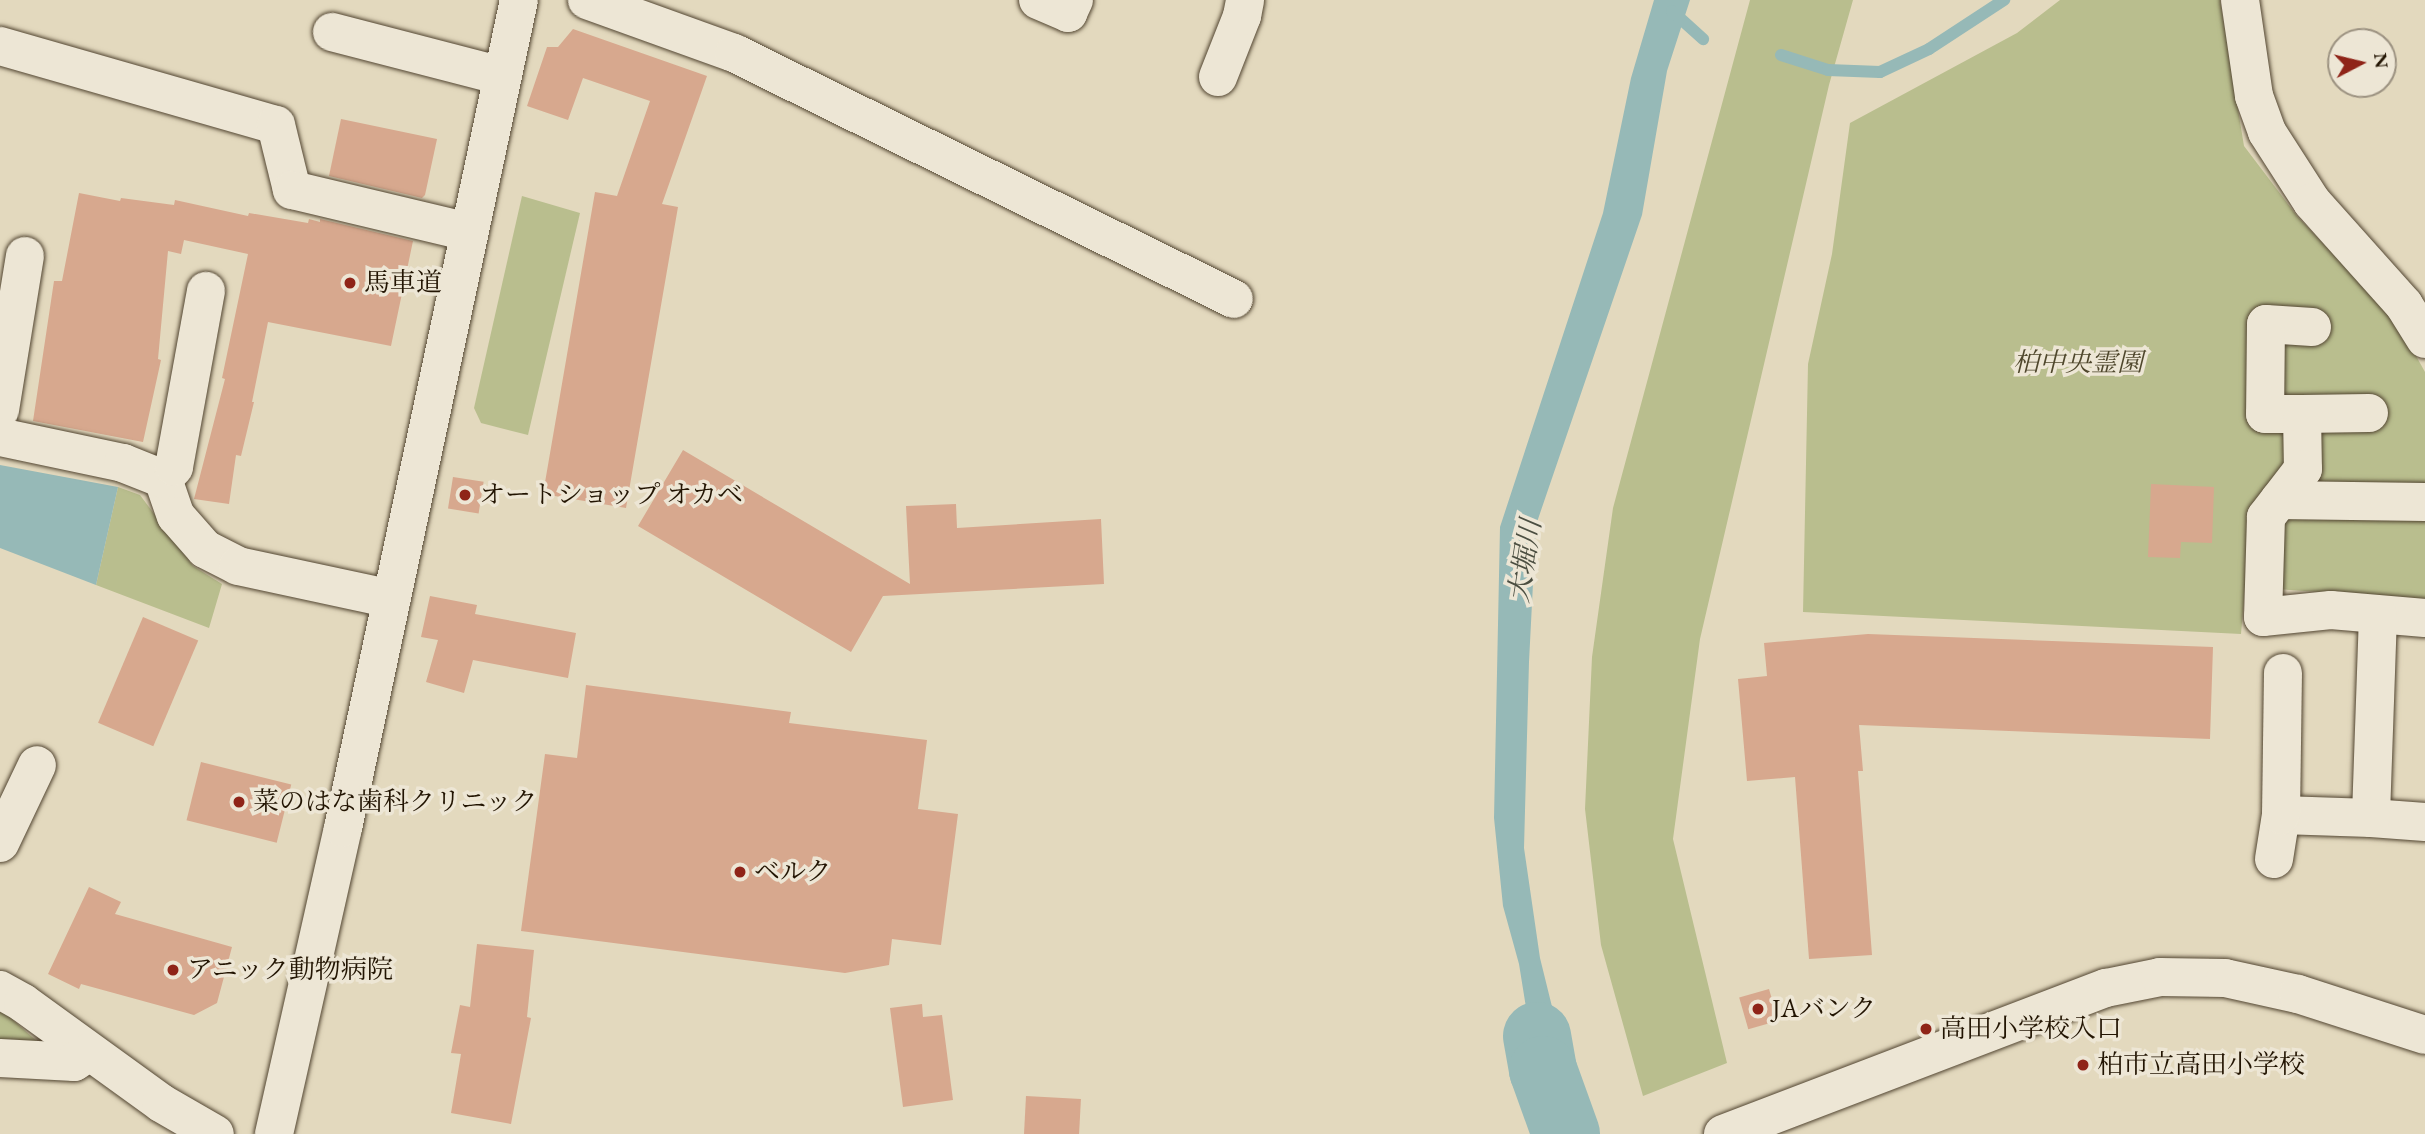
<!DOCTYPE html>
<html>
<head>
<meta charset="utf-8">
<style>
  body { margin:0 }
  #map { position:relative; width:2425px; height:1134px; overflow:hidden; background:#e3d9be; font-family:"EB Garamond","Noto Serif JP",serif }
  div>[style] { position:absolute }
  .green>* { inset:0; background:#b9be8e }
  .water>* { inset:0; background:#96b9b7 }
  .stream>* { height:12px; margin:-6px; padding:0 6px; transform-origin:6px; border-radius:6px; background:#96b9b7 }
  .river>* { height:68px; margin:-34px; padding:0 34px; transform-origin:34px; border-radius:34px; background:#96b9b7 }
  .building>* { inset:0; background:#d7a88e; transform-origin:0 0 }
  .roads { filter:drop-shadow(0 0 2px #524531) drop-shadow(0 0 2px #524531) }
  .minor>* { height:38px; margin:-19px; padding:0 19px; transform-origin:19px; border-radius:19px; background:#ede6d5 }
  .dots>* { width:19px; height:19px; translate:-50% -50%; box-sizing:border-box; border:4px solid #ede6d5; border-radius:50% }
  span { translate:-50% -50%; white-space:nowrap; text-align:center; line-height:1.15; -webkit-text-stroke:7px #ede6d5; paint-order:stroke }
  .poi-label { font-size:26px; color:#221402 }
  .left { translate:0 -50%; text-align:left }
  .park-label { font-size:26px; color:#4f472c; font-style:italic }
  .water-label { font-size:28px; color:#4b4e41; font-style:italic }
  .north { position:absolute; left:2327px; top:28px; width:70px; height:70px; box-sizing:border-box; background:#ede6d5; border:2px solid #9c9281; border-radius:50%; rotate:83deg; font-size:19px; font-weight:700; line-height:28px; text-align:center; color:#221402 }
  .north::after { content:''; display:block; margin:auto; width:24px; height:32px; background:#8f2418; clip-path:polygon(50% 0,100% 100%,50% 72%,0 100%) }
</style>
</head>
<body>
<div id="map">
  <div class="green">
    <i style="clip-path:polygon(1750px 0,1853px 0,1829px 85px,1700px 639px,1673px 839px,1727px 1063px,1643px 1096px,1601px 945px,1585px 809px,1592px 657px,1613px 508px)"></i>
    <i style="clip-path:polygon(2060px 0,2220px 0,2244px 146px,2297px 216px,2396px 320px,2425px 372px,2425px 599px,2245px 587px,2241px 634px,1803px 612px,1808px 364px,1832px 254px,1850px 123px,2017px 33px)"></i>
    <i style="clip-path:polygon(522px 196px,580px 213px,528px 435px,481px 423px,474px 408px)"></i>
    <i style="clip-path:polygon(118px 487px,140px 495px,193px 566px,222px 584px,209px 628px,96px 585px)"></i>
    <i style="clip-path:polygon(0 1010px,5px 1013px,48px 1051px,0 1043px)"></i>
  </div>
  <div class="water">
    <i style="clip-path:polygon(1654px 0,1690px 0,1667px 71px,1642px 215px,1536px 525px,1529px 662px,1524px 848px,1540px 958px,1580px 1120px,1546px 1132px,1519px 964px,1503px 906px,1494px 818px,1500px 527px,1603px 213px,1631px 78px)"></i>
    <i style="clip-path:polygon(0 465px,118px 487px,96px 585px,0 548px)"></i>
  </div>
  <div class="stream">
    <i style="left:1672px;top:11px;width:42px;rotate:42.1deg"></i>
    <i style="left:1781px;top:55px;width:49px;rotate:17.7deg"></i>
    <i style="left:1828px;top:70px;width:52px;rotate:2.2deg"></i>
    <i style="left:1880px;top:72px;width:54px;rotate:-25.1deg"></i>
    <i style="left:1929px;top:49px;width:90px;rotate:-33.2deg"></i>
  </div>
  <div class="river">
    <i style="left:1537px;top:1036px;width:35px;rotate:80deg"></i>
    <i style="left:1543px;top:1070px;width:68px;rotate:70.2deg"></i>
  </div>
  <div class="building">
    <i style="clip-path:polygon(573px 29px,707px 76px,662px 204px,678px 207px,626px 508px,543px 494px,595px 192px,617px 196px,650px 101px,583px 78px,568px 120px,527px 106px,547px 47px,558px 47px)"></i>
    <i style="clip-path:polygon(341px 119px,437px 139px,425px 195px,422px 198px,329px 176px)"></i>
    <i style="clip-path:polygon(79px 193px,120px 201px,121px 198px,174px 205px,175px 200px,248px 216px,249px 213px,308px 223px,309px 219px,320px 222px,320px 219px,413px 241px,391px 346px,268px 322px,252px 402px,254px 402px,241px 456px,236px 455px,229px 504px,194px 499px,225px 379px,222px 378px,248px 254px,184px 240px,181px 254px,168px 251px,158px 359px,161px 360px,143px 442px,33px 421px,54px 281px,62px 281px)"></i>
    <i style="clip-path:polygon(683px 450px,910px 584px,906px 506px,956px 504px,957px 528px,1101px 519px,1104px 584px,883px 596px,851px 652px,638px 526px)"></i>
    <i style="left:453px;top:477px;width:31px;height:32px;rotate:9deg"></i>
    <i style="clip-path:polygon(2151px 484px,2214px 487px,2212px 543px,2181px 542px,2180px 558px,2148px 557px)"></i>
    <i style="clip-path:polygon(430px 596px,477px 605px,475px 614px,576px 633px,568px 678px,473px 660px,464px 693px,426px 682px,438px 640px,421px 637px)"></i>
    <i style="left:143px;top:617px;width:60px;height:115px;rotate:23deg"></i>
    <i style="clip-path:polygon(1868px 634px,2213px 647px,2210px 739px,1859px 725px,1863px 771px,1858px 771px,1872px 955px,1809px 959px,1795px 777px,1747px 781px,1738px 679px,1767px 676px,1764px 643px)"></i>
    <i style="clip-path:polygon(586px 685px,791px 712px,789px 723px,927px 740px,918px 809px,958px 814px,941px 945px,892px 939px,889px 965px,845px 973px,521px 931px,545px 754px,577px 758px)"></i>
    <i style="left:201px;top:762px;width:93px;height:60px;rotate:14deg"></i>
    <i style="clip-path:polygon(89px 887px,121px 902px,115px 914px,232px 947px,217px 1003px,194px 1015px,81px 984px,79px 989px,48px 974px)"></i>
    <i style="clip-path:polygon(477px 944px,534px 950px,527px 1017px,531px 1018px,511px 1124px,451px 1113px,461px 1054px,451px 1053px,460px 1005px,470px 1007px)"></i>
    <i style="left:1769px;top:989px;width:33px;height:31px;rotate:74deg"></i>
    <i style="clip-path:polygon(922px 1004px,923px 1017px,942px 1015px,953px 1100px,903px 1107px,890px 1008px)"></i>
    <i style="left:1026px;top:1096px;width:55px;height:38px;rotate:3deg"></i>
  </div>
  <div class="roads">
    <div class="minor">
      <i style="left:587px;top:0;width:156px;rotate:19.8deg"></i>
      <i style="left:734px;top:53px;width:557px;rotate:26.2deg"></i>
      <i style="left:1038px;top:0;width:33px;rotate:23deg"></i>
      <i style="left:1068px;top:13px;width:14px;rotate:-65deg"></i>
      <i style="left:2240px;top:0;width:97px;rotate:81.7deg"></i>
      <i style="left:2254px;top:96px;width:38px;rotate:70deg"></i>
      <i style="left:2267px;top:132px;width:83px;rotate:57.3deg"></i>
      <i style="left:2312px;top:202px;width:138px;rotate:48.2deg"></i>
      <i style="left:2404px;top:305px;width:40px;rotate:58deg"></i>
      <i style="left:332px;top:32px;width:176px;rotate:14.5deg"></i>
      <i style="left:0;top:46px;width:287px;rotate:16deg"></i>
      <i style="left:276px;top:125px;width:67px;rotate:76.2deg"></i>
      <i style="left:292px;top:190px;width:181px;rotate:13.4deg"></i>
      <i style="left:1218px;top:77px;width:66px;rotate:-68.5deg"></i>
      <i style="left:1242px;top:16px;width:16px;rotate:-79deg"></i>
      <i style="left:2312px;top:327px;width:46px;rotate:-176.3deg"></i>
      <i style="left:2266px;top:324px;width:90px;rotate:90.6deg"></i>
      <i style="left:2265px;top:414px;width:37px"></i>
      <i style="left:2302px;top:414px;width:55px;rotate:89deg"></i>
      <i style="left:2303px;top:469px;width:61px;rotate:127.6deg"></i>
      <i style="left:2266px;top:517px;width:100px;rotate:91.7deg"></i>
      <i style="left:2263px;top:617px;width:68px;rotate:-5.9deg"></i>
      <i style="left:2331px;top:610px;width:94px;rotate:4.9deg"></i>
      <i style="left:0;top:410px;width:156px;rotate:-80.8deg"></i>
      <i style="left:2302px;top:414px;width:67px;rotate:-0.9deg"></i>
      <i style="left:0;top:437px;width:126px;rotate:11.9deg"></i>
      <i style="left:123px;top:463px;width:43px;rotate:21.8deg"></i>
      <i style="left:163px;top:479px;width:39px;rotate:71deg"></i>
      <i style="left:176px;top:516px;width:44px;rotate:48.7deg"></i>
      <i style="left:205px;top:549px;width:37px;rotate:27deg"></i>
      <i style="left:238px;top:566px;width:157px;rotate:12.1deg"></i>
      <i style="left:163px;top:479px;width:16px;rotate:-47deg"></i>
      <i style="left:174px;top:467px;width:179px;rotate:-79.7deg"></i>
      <i style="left:2279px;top:500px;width:146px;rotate:0.8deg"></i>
      <i style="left:2378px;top:615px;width:203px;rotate:92deg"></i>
      <i style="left:2371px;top:818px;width:54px;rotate:4.2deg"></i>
      <i style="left:2281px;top:815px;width:90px;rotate:1.9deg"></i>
      <i style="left:0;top:843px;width:86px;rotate:-64.6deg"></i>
      <i style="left:2274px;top:859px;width:45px;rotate:-81deg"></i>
      <i style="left:2281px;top:815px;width:142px;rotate:-89.2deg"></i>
      <i style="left:0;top:990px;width:26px;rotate:29deg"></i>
      <i style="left:23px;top:1003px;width:170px;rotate:35.9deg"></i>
      <i style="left:161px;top:1103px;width:62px;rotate:29.9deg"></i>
      <i style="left:0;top:1058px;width:74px;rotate:3.1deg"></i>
      <i style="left:74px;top:1062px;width:17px;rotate:-33deg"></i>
      <i style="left:274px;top:1134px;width:314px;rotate:-77.3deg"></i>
      <i style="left:343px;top:828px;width:846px;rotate:-78deg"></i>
      <i style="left:1723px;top:1134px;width:410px;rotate:-20.9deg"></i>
      <i style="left:2106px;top:988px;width:55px;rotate:-11.5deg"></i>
      <i style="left:2160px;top:977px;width:65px;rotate:0.9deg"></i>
      <i style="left:2225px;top:978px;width:75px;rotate:12.4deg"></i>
      <i style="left:2298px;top:994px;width:133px;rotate:17.9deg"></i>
    </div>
  </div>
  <div class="dots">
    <i style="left:350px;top:283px;background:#8f2418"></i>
    <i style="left:465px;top:495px;background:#8f2418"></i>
    <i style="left:239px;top:802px;background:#8f2418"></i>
    <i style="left:740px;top:872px;background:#8f2418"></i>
    <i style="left:173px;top:970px;background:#8f2418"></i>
    <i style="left:1758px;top:1009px;background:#8f2418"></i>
    <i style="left:1926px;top:1029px;background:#8f2418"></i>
    <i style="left:2083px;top:1065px;background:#8f2418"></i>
  </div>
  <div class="poi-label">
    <span class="left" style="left:364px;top:283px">馬車道</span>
    <span class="left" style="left:479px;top:495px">オートショップ オカベ</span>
    <span class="left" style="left:253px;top:802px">菜のはな歯科クリニック</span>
    <span class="left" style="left:754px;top:872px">ベルク</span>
    <span class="left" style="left:187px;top:970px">アニック動物病院</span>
    <span class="left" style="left:1772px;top:1009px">JAバンク</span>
    <span class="left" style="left:1940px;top:1029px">高田小学校入口</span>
    <span class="left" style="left:2097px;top:1065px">柏市立高田小学校</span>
  </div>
  <div class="park-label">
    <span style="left:2078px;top:363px">柏中央霊園</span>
  </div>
  <div class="water-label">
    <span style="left:1524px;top:561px;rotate:-81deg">大堀川</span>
  </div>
  <div class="north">N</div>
</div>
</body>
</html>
